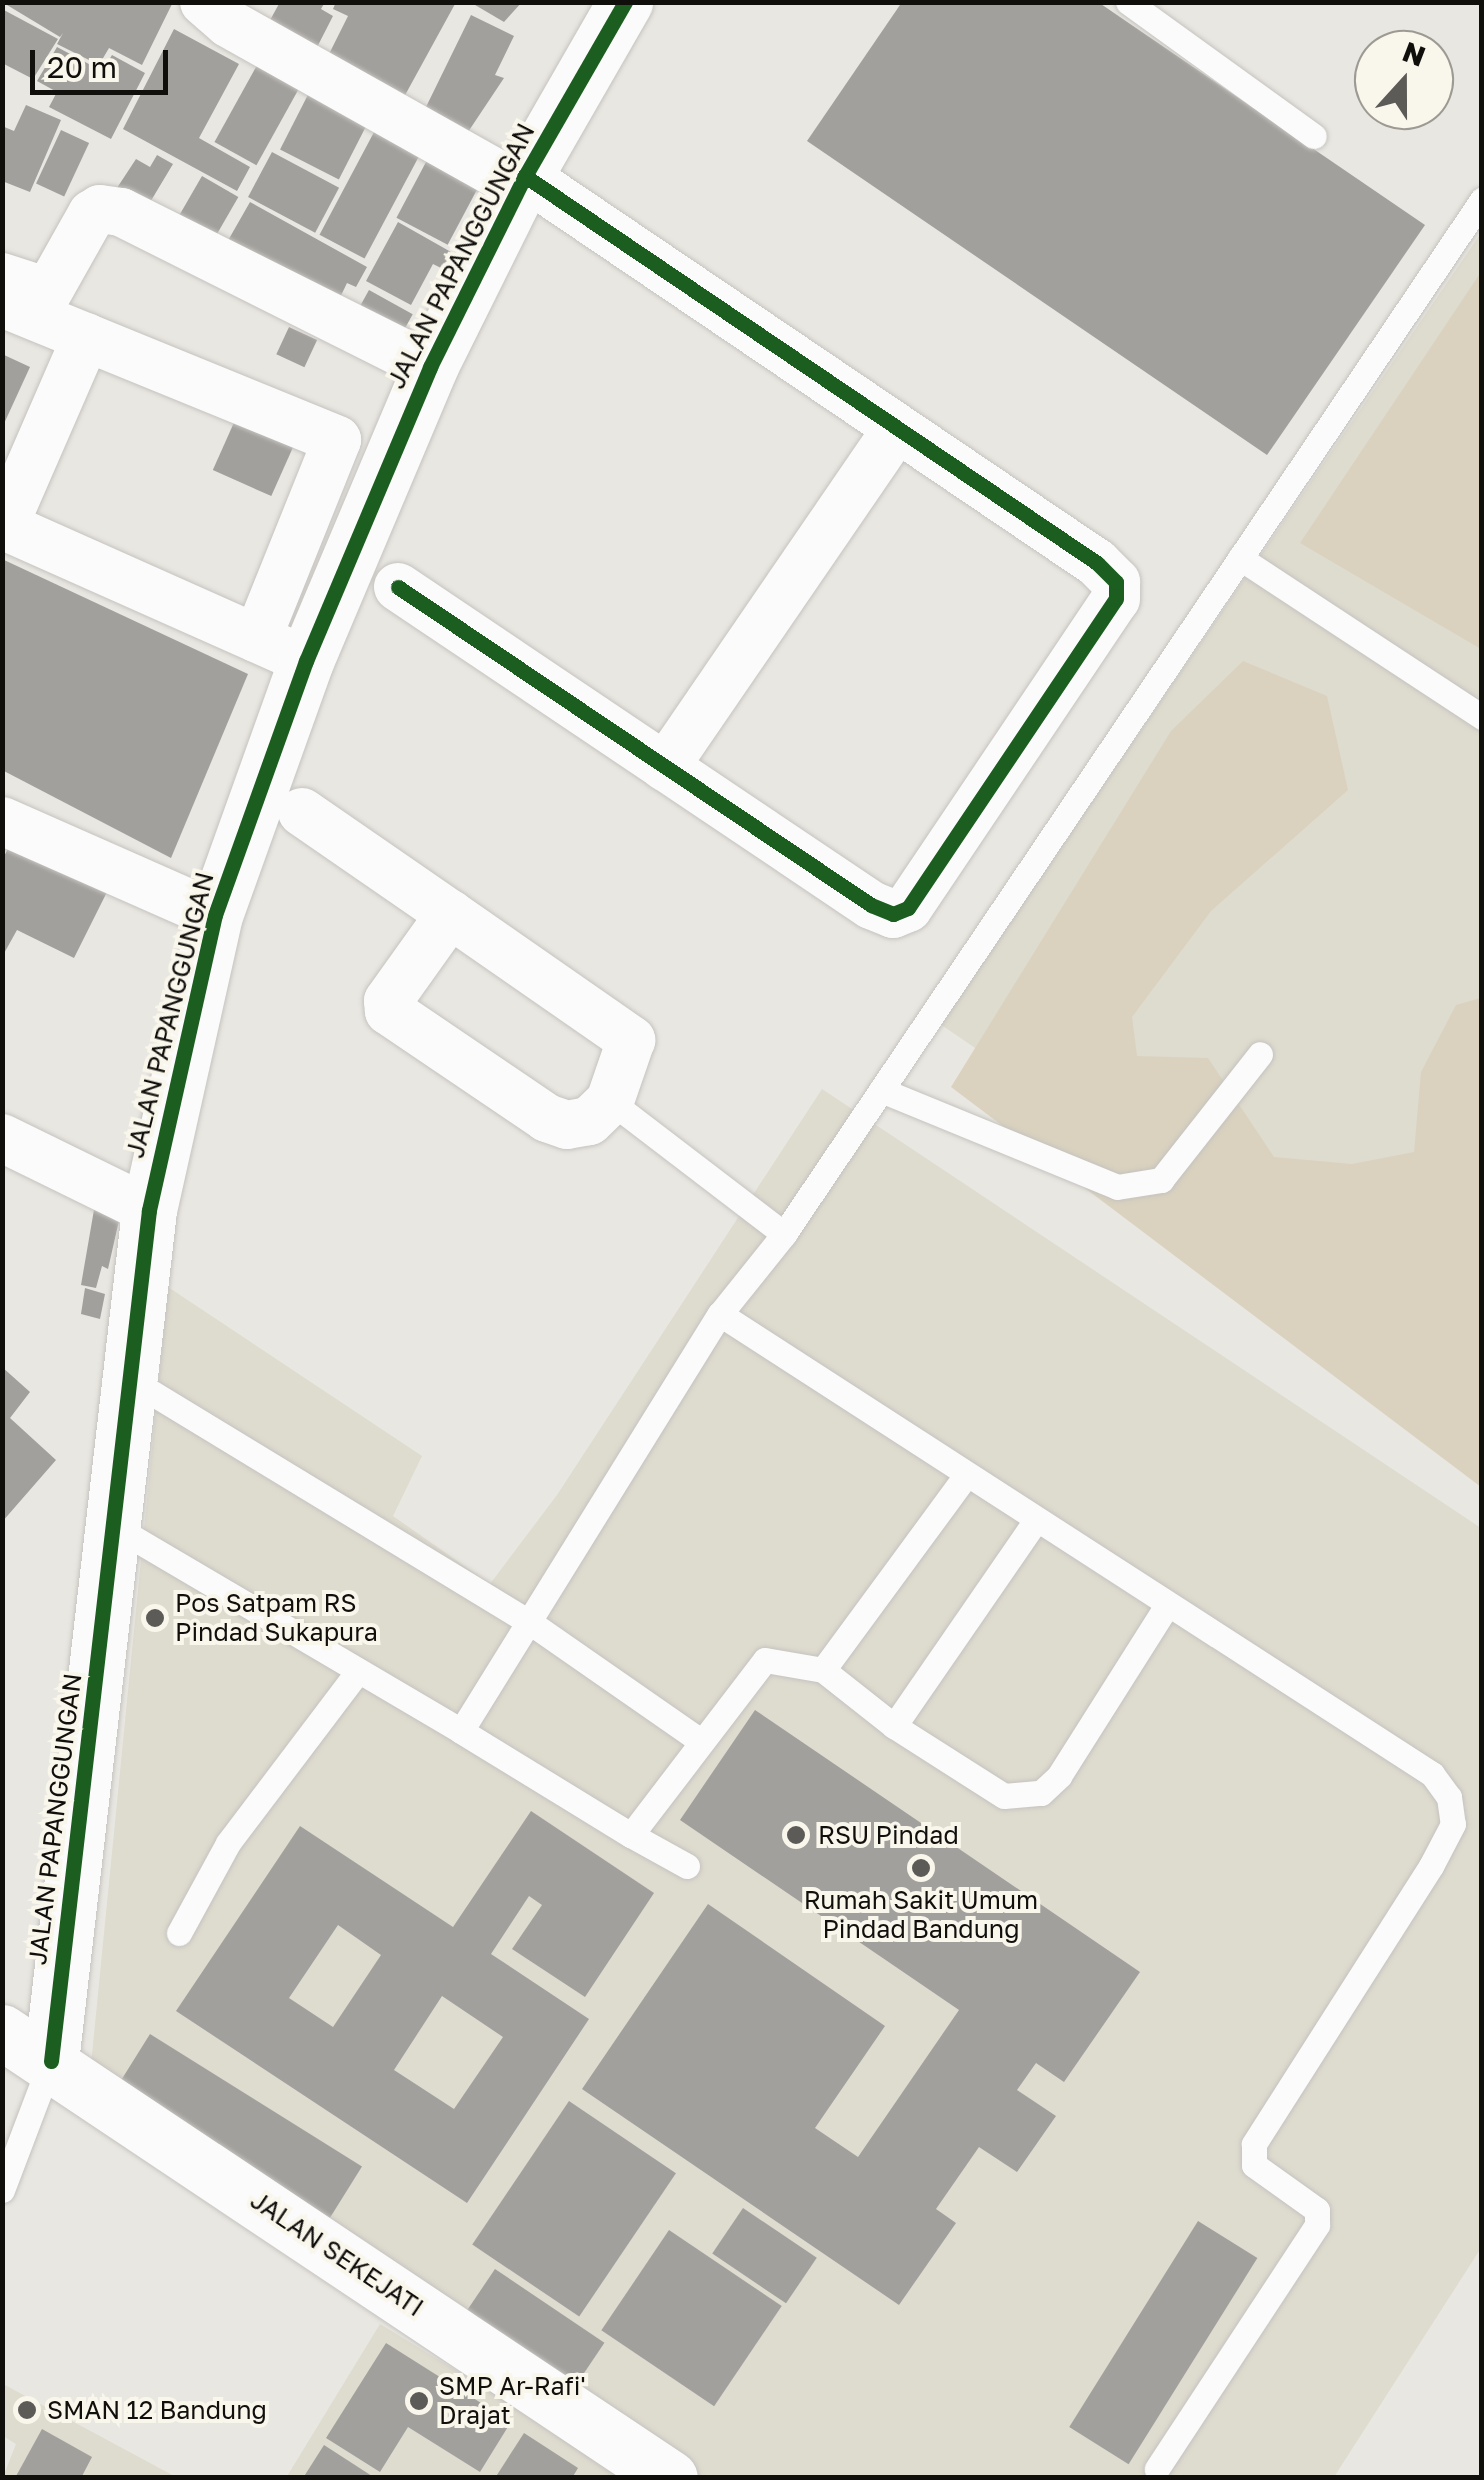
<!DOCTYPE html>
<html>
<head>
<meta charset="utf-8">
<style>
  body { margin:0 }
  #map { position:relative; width:1484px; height:2480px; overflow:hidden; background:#e9e7e2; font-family:"Golos Text",sans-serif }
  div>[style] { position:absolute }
  .built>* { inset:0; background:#dedbcf }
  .green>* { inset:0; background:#dad2bf }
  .building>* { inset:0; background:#a2a09d; transform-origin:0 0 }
  .roads { filter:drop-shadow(0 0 2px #c5c3bf) drop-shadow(0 0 2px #c5c3bf) }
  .service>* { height:25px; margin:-12.5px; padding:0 12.5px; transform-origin:12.5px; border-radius:12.5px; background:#fcfbfb }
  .minor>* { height:48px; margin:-24px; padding:0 24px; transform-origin:24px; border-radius:24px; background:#fcfbfb }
  .tertiary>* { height:55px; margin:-27.5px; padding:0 27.5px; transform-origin:27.5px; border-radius:27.5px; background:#fcfbfb }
  .cycleway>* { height:15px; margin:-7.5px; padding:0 7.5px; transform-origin:7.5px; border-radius:7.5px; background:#1b5e20 }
  .dots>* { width:28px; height:28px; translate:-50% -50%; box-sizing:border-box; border:5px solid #f9f6ec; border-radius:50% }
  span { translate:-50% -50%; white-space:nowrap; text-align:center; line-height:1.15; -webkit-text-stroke:8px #f9f6ec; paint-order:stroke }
  .street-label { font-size:25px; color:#110f0c }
  .poi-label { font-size:25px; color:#110f0c }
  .left { translate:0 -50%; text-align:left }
  .frame { position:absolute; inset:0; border:5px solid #110f0c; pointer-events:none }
  .north { position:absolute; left:1354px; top:30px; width:100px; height:100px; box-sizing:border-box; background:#f9f6ec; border:2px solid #9c9a92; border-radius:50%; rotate:21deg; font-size:28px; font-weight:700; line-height:40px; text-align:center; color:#110f0c }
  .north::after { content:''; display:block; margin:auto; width:35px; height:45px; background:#5d5b57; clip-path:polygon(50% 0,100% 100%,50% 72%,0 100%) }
  .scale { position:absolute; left:30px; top:50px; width:138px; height:45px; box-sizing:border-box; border:5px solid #110f0c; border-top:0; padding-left:12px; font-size:30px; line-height:35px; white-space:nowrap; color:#110f0c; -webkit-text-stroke:8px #f9f6ec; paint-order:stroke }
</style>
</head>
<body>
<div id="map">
  <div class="built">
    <i style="clip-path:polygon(1481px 233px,1481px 1393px,940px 1024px)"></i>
    <i style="clip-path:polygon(822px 1089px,1481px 1528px,1481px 2248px,1334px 2477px,698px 2477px,89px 2085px,168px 1287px,422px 1456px,393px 1516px,490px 1584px,557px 1495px)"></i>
    <i style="clip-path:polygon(380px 2324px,631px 2477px,286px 2478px)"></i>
    <i style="clip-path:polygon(3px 2384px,176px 2477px,3px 2477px,16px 2444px,3px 2436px)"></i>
  </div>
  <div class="green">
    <i style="clip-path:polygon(1481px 272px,1482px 649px,1481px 649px,1300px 543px)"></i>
    <i style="clip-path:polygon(1243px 661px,1327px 696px,1348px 790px,1211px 911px,1132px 1017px,1137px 1056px,1208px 1058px,1274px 1157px,1352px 1164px,1414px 1152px,1421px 1072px,1456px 1005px,1481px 998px,1481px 1487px,951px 1087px,1171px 731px)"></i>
  </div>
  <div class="building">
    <i style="clip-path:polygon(2px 2px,173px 2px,142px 65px,109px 48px,99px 65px,57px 44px,63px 33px,60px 37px)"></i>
    <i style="clip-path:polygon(280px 2px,325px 2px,321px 9px,333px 16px,311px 59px,263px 33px)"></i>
    <i style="clip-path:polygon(336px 2px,455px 4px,398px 108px,322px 68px,348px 16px,333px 9px)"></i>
    <i style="clip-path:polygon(470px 2px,522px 2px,504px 22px)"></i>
    <i style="clip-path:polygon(902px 2px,1098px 2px,1425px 225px,1267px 455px,807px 141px)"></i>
    <i style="clip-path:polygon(2px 9px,58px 39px,33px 79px,2px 63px)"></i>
    <i style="clip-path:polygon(471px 15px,514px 36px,495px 75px,504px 78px,468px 132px,425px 109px)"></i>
    <i style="clip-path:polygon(174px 29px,239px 64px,199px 138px,250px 167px,237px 191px,123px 129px)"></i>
    <i style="clip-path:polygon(57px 47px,102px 71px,112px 55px,145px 73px,111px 139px,49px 107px,57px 92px,37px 81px)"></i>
    <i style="left:261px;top:58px;width:48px;height:96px;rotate:29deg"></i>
    <i style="left:315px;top:81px;width:66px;height:77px;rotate:27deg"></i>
    <i style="clip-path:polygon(26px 105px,61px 120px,30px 192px,2px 181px,2px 126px,14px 131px)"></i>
    <i style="left:381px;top:119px;width:51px;height:131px;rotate:28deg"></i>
    <i style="left:61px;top:130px;width:31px;height:59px;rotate:25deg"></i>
    <i style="left:434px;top:147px;width:58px;height:80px;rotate:28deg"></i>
    <i style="left:272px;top:152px;width:76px;height:51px;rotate:28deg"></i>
    <i style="clip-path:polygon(157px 155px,173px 164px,143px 214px,111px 197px,136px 159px,150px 167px)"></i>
    <i style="left:202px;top:176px;width:42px;height:59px;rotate:30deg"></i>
    <i style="clip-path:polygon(250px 202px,367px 267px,356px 287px,347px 283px,335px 308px,222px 251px)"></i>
    <i style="clip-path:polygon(398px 222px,451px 252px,443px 269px,433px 264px,411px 305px,366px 281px)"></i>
    <i style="left:369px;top:290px;width:50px;height:37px;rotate:29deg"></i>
    <i style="left:289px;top:327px;width:31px;height:30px;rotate:25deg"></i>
    <i style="clip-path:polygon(2px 354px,30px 367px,2px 428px)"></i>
    <i style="left:236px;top:418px;width:64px;height:57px;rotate:24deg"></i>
    <i style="clip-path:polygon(2px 559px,248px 674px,171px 858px,2px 770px)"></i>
    <i style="clip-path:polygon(12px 841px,109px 888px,74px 958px,17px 930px,2px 957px,2px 860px)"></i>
    <i style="clip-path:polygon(95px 1204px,121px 1212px,108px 1269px,102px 1266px,96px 1288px,81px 1285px)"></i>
    <i style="clip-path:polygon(85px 1288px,105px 1294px,100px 1319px,81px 1314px)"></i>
    <i style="clip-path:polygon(2px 1367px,30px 1392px,10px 1418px,56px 1460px,2px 1522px)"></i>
    <i style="left:148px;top:1606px;width:23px;height:16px;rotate:23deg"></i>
    <i style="clip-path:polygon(755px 1710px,1140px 1972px,1064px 2082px,1036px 2063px,1017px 2090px,1056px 2116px,1017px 2172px,979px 2147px,936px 2209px,956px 2223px,899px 2305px,582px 2089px,708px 1904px,885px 2026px,815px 2128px,858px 2157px,959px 2010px,680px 1820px)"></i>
    <i style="clip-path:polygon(evenodd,531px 1811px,654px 1893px,585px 1997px,512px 1949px,542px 1905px,529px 1896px,491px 1954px,589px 2019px,467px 2203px,176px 2011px,300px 1826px,453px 1927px,531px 1811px,338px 1925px,381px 1955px,333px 2027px,289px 1998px,338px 1925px,531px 1811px,442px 1996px,503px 2037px,454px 2109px,394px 2070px,442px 1996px)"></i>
    <i style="left:150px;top:2034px;width:250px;height:72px;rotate:32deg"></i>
    <i style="left:569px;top:2101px;width:129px;height:173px;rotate:34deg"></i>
    <i style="left:743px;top:2208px;width:89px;height:55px;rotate:34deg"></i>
    <i style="left:1198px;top:2221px;width:70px;height:243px;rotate:32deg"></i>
    <i style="left:669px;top:2230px;width:136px;height:121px;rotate:34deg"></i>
    <i style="left:495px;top:2269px;width:132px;height:58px;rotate:34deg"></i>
    <i style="clip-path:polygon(386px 2343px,511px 2422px,480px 2472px,408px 2427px,380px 2472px,326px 2438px)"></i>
    <i style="clip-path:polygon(42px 2429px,92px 2457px,81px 2478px,15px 2478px)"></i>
    <i style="clip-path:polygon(524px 2433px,578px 2468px,572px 2478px,495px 2478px)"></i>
    <i style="clip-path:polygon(324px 2445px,375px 2478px,303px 2478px)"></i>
  </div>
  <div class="roads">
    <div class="service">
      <i style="left:1128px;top:2px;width:229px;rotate:35.8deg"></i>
      <i style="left:1240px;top:558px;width:290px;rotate:33.3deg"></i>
      <i style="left:881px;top:1090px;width:255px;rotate:22.3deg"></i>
      <i style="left:1117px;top:1187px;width:45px;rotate:-9deg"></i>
      <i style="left:1161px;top:1180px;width:160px;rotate:-51.8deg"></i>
      <i style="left:610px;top:1101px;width:219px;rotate:37.4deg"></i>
      <i style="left:720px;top:1314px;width:848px;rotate:32.87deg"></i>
      <i style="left:1432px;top:1774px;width:29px;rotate:54deg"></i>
      <i style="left:1449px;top:1797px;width:27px;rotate:82deg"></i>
      <i style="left:1453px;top:1824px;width:47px;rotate:117.6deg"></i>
      <i style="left:1431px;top:1866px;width:330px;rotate:122.5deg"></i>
      <i style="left:1254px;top:2144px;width:21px;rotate:90deg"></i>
      <i style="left:1254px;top:2165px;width:77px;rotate:35.5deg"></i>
      <i style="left:1317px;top:2210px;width:15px;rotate:90deg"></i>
      <i style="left:1317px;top:2225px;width:292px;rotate:123.3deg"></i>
      <i style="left:131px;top:1380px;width:464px;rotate:31.3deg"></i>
      <i style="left:528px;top:1621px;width:208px;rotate:34.8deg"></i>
      <i style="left:115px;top:1527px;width:402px;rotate:30.5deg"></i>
      <i style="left:461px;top:1731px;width:491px;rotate:-58.2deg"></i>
      <i style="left:720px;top:1314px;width:102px;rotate:-51.3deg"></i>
      <i style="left:784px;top:1234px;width:1248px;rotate:-55.98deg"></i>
      <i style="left:823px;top:1670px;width:242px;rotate:-53.7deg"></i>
      <i style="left:894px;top:1726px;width:130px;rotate:32.5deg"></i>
      <i style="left:1004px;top:1796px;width:37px;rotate:-5deg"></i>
      <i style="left:1041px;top:1793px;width:25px;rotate:-43deg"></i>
      <i style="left:1059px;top:1776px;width:200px;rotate:-57.7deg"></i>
      <i style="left:461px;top:1731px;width:199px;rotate:31.5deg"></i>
      <i style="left:631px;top:1835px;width:220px;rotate:-52.6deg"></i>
      <i style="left:765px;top:1660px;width:59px;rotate:9.8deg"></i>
      <i style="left:823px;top:1670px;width:90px;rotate:38.3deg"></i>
      <i style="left:894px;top:1726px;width:250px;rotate:-55.4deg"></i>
      <i style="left:631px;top:1835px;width:64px;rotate:29deg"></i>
      <i style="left:179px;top:1933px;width:102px;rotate:-61.4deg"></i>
      <i style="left:228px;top:1843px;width:212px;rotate:-52.9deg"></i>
      <i style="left:2px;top:2190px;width:138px;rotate:-69.2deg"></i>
    </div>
    <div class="minor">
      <i style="left:204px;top:2px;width:32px;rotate:41deg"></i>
      <i style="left:228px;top:23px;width:335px;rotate:29.3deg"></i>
      <i style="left:2px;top:277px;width:48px;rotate:18.1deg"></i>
      <i style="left:48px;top:292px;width:90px;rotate:-60.6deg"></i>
      <i style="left:92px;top:214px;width:9px;rotate:-32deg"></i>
      <i style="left:100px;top:209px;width:21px;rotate:8deg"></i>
      <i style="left:121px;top:212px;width:346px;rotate:26.6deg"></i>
      <i style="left:2px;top:303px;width:362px;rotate:22.2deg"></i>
      <i style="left:337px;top:440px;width:214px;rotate:111.9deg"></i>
      <i style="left:2px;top:525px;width:310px;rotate:24deg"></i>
      <i style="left:4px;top:526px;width:206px;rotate:-66.5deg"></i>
      <i style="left:398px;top:587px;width:570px;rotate:33.91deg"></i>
      <i style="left:871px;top:905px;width:24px;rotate:22deg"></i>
      <i style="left:893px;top:914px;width:16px;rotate:-22deg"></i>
      <i style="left:908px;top:908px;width:372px;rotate:-56.1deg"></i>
      <i style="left:1116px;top:599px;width:17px;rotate:-90deg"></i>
      <i style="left:1116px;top:582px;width:27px;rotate:-135deg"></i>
      <i style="left:1097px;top:563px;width:691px;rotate:-145.92deg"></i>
      <i style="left:665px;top:767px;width:409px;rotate:-55.6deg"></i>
      <i style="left:302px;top:812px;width:180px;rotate:34.6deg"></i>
      <i style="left:450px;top:914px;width:221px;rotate:34.8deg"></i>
      <i style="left:631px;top:1040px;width:65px;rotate:109deg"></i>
      <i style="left:610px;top:1101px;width:29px;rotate:136deg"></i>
      <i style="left:589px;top:1121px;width:22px;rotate:170deg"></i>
      <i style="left:567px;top:1125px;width:21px;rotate:-161deg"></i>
      <i style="left:547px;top:1118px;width:191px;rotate:-145.9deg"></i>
      <i style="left:389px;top:1011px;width:10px;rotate:-96deg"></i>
      <i style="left:388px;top:1001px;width:107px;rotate:-54.5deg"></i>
      <i style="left:2px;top:821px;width:233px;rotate:23.8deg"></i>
      <i style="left:2px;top:1138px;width:164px;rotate:26.1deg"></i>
    </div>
    <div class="tertiary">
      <i style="left:2px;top:2032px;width:803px;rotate:33.73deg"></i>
      <i style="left:51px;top:2061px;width:857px;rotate:-83.43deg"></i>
      <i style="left:149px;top:1210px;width:302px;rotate:-77.4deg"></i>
      <i style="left:215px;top:915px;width:270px;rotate:-70.3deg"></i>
      <i style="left:306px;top:661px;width:319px;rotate:-67.1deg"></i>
      <i style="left:430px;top:367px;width:213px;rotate:-63.6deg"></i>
      <i style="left:525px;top:176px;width:201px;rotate:-60.1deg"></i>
    </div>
  </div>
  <div class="cycleway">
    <i style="left:398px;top:587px;width:570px;rotate:33.91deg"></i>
    <i style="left:871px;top:905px;width:24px;rotate:22deg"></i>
    <i style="left:893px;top:914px;width:16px;rotate:-22deg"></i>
    <i style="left:908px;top:908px;width:372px;rotate:-56.1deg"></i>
    <i style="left:1116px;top:599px;width:17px;rotate:-90deg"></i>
    <i style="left:1116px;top:582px;width:27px;rotate:-135deg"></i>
    <i style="left:1097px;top:563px;width:691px;rotate:-145.92deg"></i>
    <i style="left:51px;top:2061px;width:857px;rotate:-83.43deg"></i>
    <i style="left:149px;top:1210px;width:302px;rotate:-77.4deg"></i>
    <i style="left:215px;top:915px;width:270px;rotate:-70.3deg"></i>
    <i style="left:306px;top:661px;width:319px;rotate:-67.1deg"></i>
    <i style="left:430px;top:367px;width:213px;rotate:-63.6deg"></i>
    <i style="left:525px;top:176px;width:201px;rotate:-60.1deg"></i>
  </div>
  <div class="dots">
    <i style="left:155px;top:1618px;background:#5d5b57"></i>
    <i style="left:796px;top:1835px;background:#5d5b57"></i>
    <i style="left:921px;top:1868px;background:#5d5b57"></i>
    <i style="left:419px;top:2401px;background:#5d5b57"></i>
    <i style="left:27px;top:2410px;background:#5d5b57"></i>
  </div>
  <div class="street-label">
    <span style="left:461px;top:256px;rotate:-63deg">JALAN PAPANGGUNGAN</span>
    <span style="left:170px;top:1015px;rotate:-76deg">JALAN PAPANGGUNGAN</span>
    <span style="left:55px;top:1819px;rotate:-83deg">JALAN PAPANGGUNGAN</span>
    <span style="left:337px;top:2254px;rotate:34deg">JALAN SEKEJATI</span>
  </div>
  <div class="poi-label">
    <span class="left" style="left:175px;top:1618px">Pos Satpam RS<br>Pindad Sukapura</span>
    <span class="left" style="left:818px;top:1835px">RSU Pindad</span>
    <span style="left:921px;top:1915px">Rumah Sakit Umum<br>Pindad Bandung</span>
    <span class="left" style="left:439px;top:2401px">SMP Ar-Rafi'<br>Drajat</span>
    <span class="left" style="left:47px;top:2410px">SMAN 12 Bandung</span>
  </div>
  <div class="frame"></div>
  <div class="north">N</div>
  <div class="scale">20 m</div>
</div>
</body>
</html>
